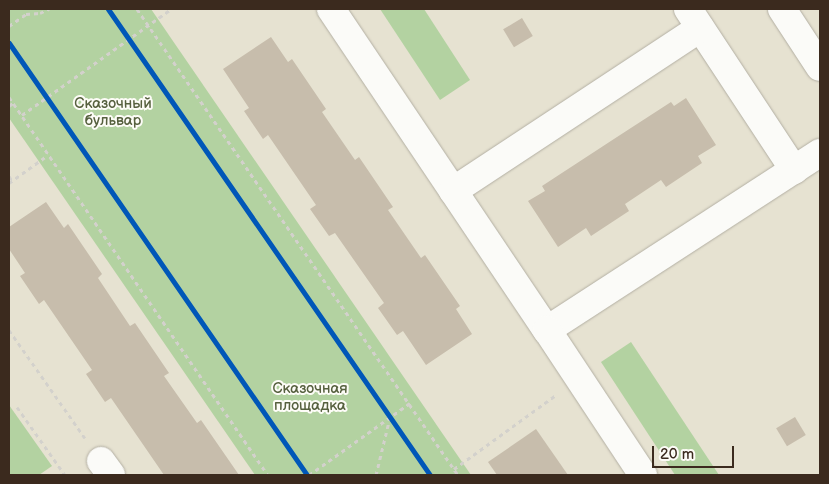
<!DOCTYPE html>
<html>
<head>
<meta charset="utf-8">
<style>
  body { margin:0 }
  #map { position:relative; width:829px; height:484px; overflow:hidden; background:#e6e2d1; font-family:"Balsamiq Sans",sans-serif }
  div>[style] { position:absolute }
  .green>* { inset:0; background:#b3d2a1 }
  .building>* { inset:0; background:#c7bdac; transform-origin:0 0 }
  .path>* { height:3px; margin-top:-1.5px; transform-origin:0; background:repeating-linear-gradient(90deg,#d3d1cc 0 4px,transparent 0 8px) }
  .roads { filter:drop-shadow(0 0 1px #b3afa3) drop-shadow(0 0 1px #b3afa3) }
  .minor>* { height:28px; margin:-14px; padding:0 14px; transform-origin:14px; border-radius:14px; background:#fbfbf8 }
  .cycleway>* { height:5px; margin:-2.5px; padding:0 2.5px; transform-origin:2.5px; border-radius:2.5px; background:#0057b8 }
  span { translate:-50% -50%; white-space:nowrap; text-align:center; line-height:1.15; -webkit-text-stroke:4px #fdfcf7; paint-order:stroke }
  .park-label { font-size:15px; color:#56603e }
  .frame { position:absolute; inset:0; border:10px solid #3b2a1e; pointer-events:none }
  .scale { position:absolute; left:652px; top:446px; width:82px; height:22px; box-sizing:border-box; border:2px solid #3b2a1e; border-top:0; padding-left:6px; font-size:15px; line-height:18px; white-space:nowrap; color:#3b2a1e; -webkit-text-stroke:4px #fdfcf7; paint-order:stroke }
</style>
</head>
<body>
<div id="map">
  <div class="green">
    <i style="clip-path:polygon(9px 9px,151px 9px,471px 475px,255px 475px,9px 118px)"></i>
    <i style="clip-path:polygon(380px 9px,424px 9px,470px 80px,440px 100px)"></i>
    <i style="clip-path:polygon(631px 342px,719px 475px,675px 475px,601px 362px)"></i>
    <i style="clip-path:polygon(9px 405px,52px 466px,39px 475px,9px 475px)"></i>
  </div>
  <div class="building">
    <i style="left:522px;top:18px;width:21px;height:22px;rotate:59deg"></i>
    <i style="clip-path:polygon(271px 37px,288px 62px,292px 59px,326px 109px,322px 112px,355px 160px,359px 157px,393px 207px,388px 210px,421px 258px,425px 255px,460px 306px,456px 309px,472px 334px,426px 365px,403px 331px,397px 335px,378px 308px,384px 303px,335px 233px,329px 236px,310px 209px,316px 205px,268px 135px,263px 139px,244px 111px,249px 108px,223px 69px)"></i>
    <i style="clip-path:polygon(686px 98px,716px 145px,698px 156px,702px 163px,666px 187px,661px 180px,625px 204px,629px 211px,591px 236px,586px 228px,558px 247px,528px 201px,545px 191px,542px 186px,617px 137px,671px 102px,674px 106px)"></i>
    <i style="clip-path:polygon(46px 202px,64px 228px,68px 224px,102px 274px,98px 278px,130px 326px,135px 323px,169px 373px,164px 376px,197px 423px,201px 420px,239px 475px,164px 475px,111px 398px,105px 402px,86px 374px,92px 370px,44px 300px,39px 304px,20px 276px,25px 273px,9px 249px,9px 227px)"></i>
    <i style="left:795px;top:417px;width:21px;height:22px;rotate:59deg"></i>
    <i style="clip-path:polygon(536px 429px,568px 475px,497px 475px,488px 462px)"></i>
  </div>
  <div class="path">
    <i style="left:137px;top:9px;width:566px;rotate:55.44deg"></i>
    <i style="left:9px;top:26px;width:21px;rotate:-35deg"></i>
    <i style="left:26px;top:14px;width:14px;rotate:-4deg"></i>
    <i style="left:40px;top:13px;width:10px;rotate:-24deg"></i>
    <i style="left:9px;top:97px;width:458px;rotate:55.6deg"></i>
    <i style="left:9px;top:106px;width:5px;rotate:-37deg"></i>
    <i style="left:22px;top:115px;width:183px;rotate:-35.4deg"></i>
    <i style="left:9px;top:176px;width:6px;rotate:59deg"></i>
    <i style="left:9px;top:183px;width:48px;rotate:-35.7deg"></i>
    <i style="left:9px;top:330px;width:132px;rotate:54.9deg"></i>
    <i style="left:17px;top:407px;width:83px;rotate:54.8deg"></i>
    <i style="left:454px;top:469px;width:126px;rotate:-36deg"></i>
    <i style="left:309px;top:475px;width:124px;rotate:-35.5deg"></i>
    <i style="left:376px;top:475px;width:60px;rotate:-76.4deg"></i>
  </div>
  <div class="roads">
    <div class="minor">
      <i style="left:331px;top:9px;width:387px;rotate:56.1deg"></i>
      <i style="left:547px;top:330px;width:325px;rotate:-33deg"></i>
      <i style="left:688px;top:9px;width:193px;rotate:56.6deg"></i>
      <i style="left:782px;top:9px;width:69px;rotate:56.8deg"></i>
      <i style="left:453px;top:191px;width:296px;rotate:-33.4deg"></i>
      <i style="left:547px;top:330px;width:174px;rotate:56.5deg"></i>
      <i style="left:101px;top:461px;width:17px;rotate:54deg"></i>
    </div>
  </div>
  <div class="cycleway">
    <i style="left:108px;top:9px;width:566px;rotate:55.36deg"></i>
    <i style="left:9px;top:43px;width:525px;rotate:55.4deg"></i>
  </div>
  <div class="park-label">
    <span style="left:113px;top:112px">Сказочный<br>бульвар</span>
    <span style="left:310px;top:397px">Сказочная<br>площадка</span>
  </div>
  <div class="frame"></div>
  <div class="scale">20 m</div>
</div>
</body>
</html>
